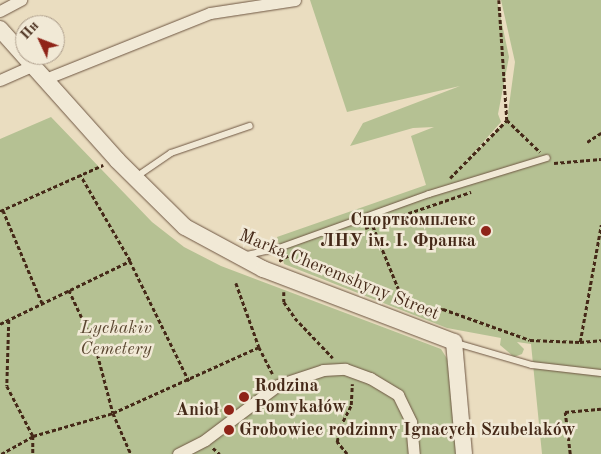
<!DOCTYPE html>
<html>
<head>
<meta charset="utf-8">
<style>
  body { margin:0 }
  #map { position:relative; width:601px; height:454px; overflow:hidden; background:#eaddc0; font-family:"Old Standard TT",serif }
  div>[style] { position:absolute }
  .green>* { inset:0; background:#b5c193 }
  .path>* { height:2.5px; margin-top:-1.25px; transform-origin:0; background:repeating-linear-gradient(90deg,#452918 0 4px,transparent 0 6.5px) }
  .roads { filter:drop-shadow(0 0 1px #6e5642) drop-shadow(0 0 1px #6e5642) }
  .lane>* { height:5.5px; margin:-2.75px; padding:0 2.75px; transform-origin:2.75px; border-radius:2.75px; background:#f1e9d6 }
  .street>* { height:11px; margin:-5.5px; padding:0 5.5px; transform-origin:5.5px; border-radius:5.5px; background:#f1e9d6 }
  .secondary>* { height:16px; margin:-8px; padding:0 8px; transform-origin:8px; border-radius:8px; background:#f1e9d6 }
  .dots>* { width:14px; height:14px; translate:-50% -50%; box-sizing:border-box; border:2px solid #f1e9d6; border-radius:50% }
  span { translate:-50% -50%; white-space:nowrap; text-align:center; line-height:1.15; -webkit-text-stroke:5px #f1e9d6; paint-order:stroke }
  .poi-label { font-size:18px; color:#452918; font-weight:700 }
  .right { translate:-100% -50%; text-align:right }
  .left { translate:0 -50%; text-align:left }
  .street-label { font-size:18px; color:#452918 }
  .park-label { font-size:18px; color:#5b4731; font-style:italic }
  .north { position:absolute; left:15px; top:15px; width:50px; height:50px; box-sizing:border-box; background:#f1e9d6; border:1px solid #ac9c8a; border-radius:50%; rotate:313deg; font-size:14px; font-weight:700; line-height:20px; text-align:center; color:#452918 }
  .north::after { content:''; display:block; margin:auto; width:18px; height:22px; background:#8f2418; clip-path:polygon(50% 0,100% 100%,50% 72%,0 100%) }
</style>
</head>
<body>
<div id="map">
  <div class="green">
    <i style="clip-path:polygon(310px 0,497px 0,509px 57px,498px 114px,501px 122px,462px 166px,507px 120px,515px 62px,501px 0,601px 0,601px 454px,542px 454px,531px 344px,517px 342px,524px 349px,522px 354px,514px 357px,500px 345px,501px 338px,447px 328px,284px 264px,277px 237px,426px 185px,411px 136px,434px 127px,413px 128px,350px 146px,363px 123px,460px 86px,347px 112px)"></i>
    <i style="clip-path:polygon(51px 117px,152px 222px,184px 247px,221px 266px,441px 349px,451px 365px,457px 454px,0 454px,0 139px)"></i>
  </div>
  <div class="path">
    <i style="left:499px;top:0;width:120px;rotate:86.2deg"></i>
    <i style="left:507px;top:120px;width:46px;rotate:44.1deg"></i>
    <i style="left:587px;top:142px;width:17px;rotate:-33deg"></i>
    <i style="left:554px;top:163px;width:47px;rotate:-4.9deg"></i>
    <i style="left:450px;top:178px;width:81px;rotate:-45.5deg"></i>
    <i style="left:3px;top:210px;width:101px;rotate:67.2deg"></i>
    <i style="left:0;top:211px;width:113px;rotate:-24.1deg"></i>
    <i style="left:373px;top:226px;width:74px;rotate:67.9deg"></i>
    <i style="left:401px;top:295px;width:31px;rotate:31deg"></i>
    <i style="left:428px;top:311px;width:15px;rotate:-8deg"></i>
    <i style="left:443px;top:309px;width:92px;rotate:19.6deg"></i>
    <i style="left:530px;top:340px;width:50px;rotate:2.3deg"></i>
    <i style="left:580px;top:342px;width:119px;rotate:-79.8deg"></i>
    <i style="left:365px;top:228px;width:112px;rotate:-18.8deg"></i>
    <i style="left:130px;top:261px;width:134px;rotate:63.8deg"></i>
    <i style="left:279px;top:261px;width:12px;rotate:-31deg"></i>
    <i style="left:236px;top:283px;width:68px;rotate:70.2deg"></i>
    <i style="left:259px;top:347px;width:30px;rotate:63deg"></i>
    <i style="left:69px;top:290px;width:64px;rotate:65deg"></i>
    <i style="left:96px;top:348px;width:67px;rotate:75.3deg"></i>
    <i style="left:113px;top:413px;width:45px;rotate:66.3deg"></i>
    <i style="left:284px;top:292px;width:10px;rotate:90deg"></i>
    <i style="left:284px;top:302px;width:19px;rotate:55deg"></i>
    <i style="left:295px;top:318px;width:55px;rotate:46.5deg"></i>
    <i style="left:9px;top:320px;width:66px;rotate:91.7deg"></i>
    <i style="left:7px;top:386px;width:56px;rotate:62.5deg"></i>
    <i style="left:33px;top:436px;width:18px;rotate:90deg"></i>
    <i style="left:0;top:324px;width:144px;rotate:-25.9deg"></i>
    <i style="left:130px;top:261px;width:99px;rotate:-120.2deg"></i>
    <i style="left:580px;top:342px;width:21px;rotate:-5deg"></i>
    <i style="left:213px;top:448px;width:9px;rotate:41deg"></i>
    <i style="left:1px;top:454px;width:37px;rotate:-29deg"></i>
    <i style="left:33px;top:436px;width:83px;rotate:-16deg"></i>
    <i style="left:113px;top:413px;width:160px;rotate:-24.3deg"></i>
    <i style="left:347px;top:454px;width:16px;rotate:-130deg"></i>
    <i style="left:337px;top:442px;width:15px;rotate:-79deg"></i>
    <i style="left:340px;top:427px;width:25px;rotate:-63deg"></i>
    <i style="left:351px;top:405px;width:21px;rotate:-87deg"></i>
    <i style="left:570px;top:454px;width:42px;rotate:-96.8deg"></i>
    <i style="left:565px;top:412px;width:36px;rotate:-5deg"></i>
  </div>
  <div class="roads">
    <div class="lane">
      <i style="left:136px;top:177px;width:42px;rotate:-34.4deg"></i>
      <i style="left:171px;top:153px;width:83px;rotate:-18.9deg"></i>
      <i style="left:247px;top:255px;width:33px;rotate:-12deg"></i>
      <i style="left:279px;top:248px;width:159px;rotate:-19.8deg"></i>
      <i style="left:429px;top:194px;width:123px;rotate:-17deg"></i>
      <i style="left:456px;top:343px;width:79px;rotate:16.1deg"></i>
      <i style="left:532px;top:365px;width:69px;rotate:6.6deg"></i>
    </div>
    <div class="street">
      <i style="left:0;top:11px;width:24px;rotate:-28deg"></i>
      <i style="left:45px;top:79px;width:178px;rotate:-21.8deg"></i>
      <i style="left:210px;top:13px;width:86px;rotate:-8.7deg"></i>
      <i style="left:0;top:80px;width:36px;rotate:-24deg"></i>
      <i style="left:178px;top:454px;width:30px;rotate:-27deg"></i>
      <i style="left:205px;top:440px;width:91px;rotate:-37deg"></i>
      <i style="left:278px;top:385px;width:47px;rotate:-18.4deg"></i>
      <i style="left:323px;top:370px;width:22px;rotate:-3deg"></i>
      <i style="left:345px;top:369px;width:27px;rotate:20deg"></i>
      <i style="left:370px;top:378px;width:33px;rotate:31deg"></i>
      <i style="left:398px;top:395px;width:30px;rotate:64deg"></i>
      <i style="left:411px;top:422px;width:32px;rotate:85deg"></i>
    </div>
    <div class="secondary">
      <i style="left:0;top:29px;width:176px;rotate:48.2deg"></i>
      <i style="left:117px;top:160px;width:95px;rotate:44.6deg"></i>
      <i style="left:185px;top:227px;width:89px;rotate:28.3deg"></i>
      <i style="left:263px;top:269px;width:204px;rotate:20.9deg"></i>
      <i style="left:454px;top:342px;width:112px;rotate:84.9deg"></i>
    </div>
  </div>
  <div class="dots">
    <i style="left:486px;top:231px;background:#8f2418"></i>
    <i style="left:244px;top:397px;background:#8f2418"></i>
    <i style="left:229px;top:410px;background:#8f2418"></i>
    <i style="left:229px;top:430px;background:#8f2418"></i>
  </div>
  <div class="poi-label">
    <span class="right" style="left:476px;top:231px">Спорткомплекс<br>ЛНУ ім. І. Франка</span>
    <span class="left" style="left:254px;top:397px">Rodzina<br>Pomykałów</span>
    <span class="right" style="left:219px;top:410px">Anioł</span>
    <span class="left" style="left:239px;top:430px">Grobowiec rodzinny Ignacych Szubelaków</span>
  </div>
  <div class="street-label">
    <span style="left:339px;top:275px;rotate:22deg">Marka Cheremshyny Street</span>
  </div>
  <div class="park-label">
    <span style="left:116px;top:339px">Lychakiv<br>Cemetery</span>
  </div>
  <div class="north">Пн</div>
</div>
</body>
</html>
